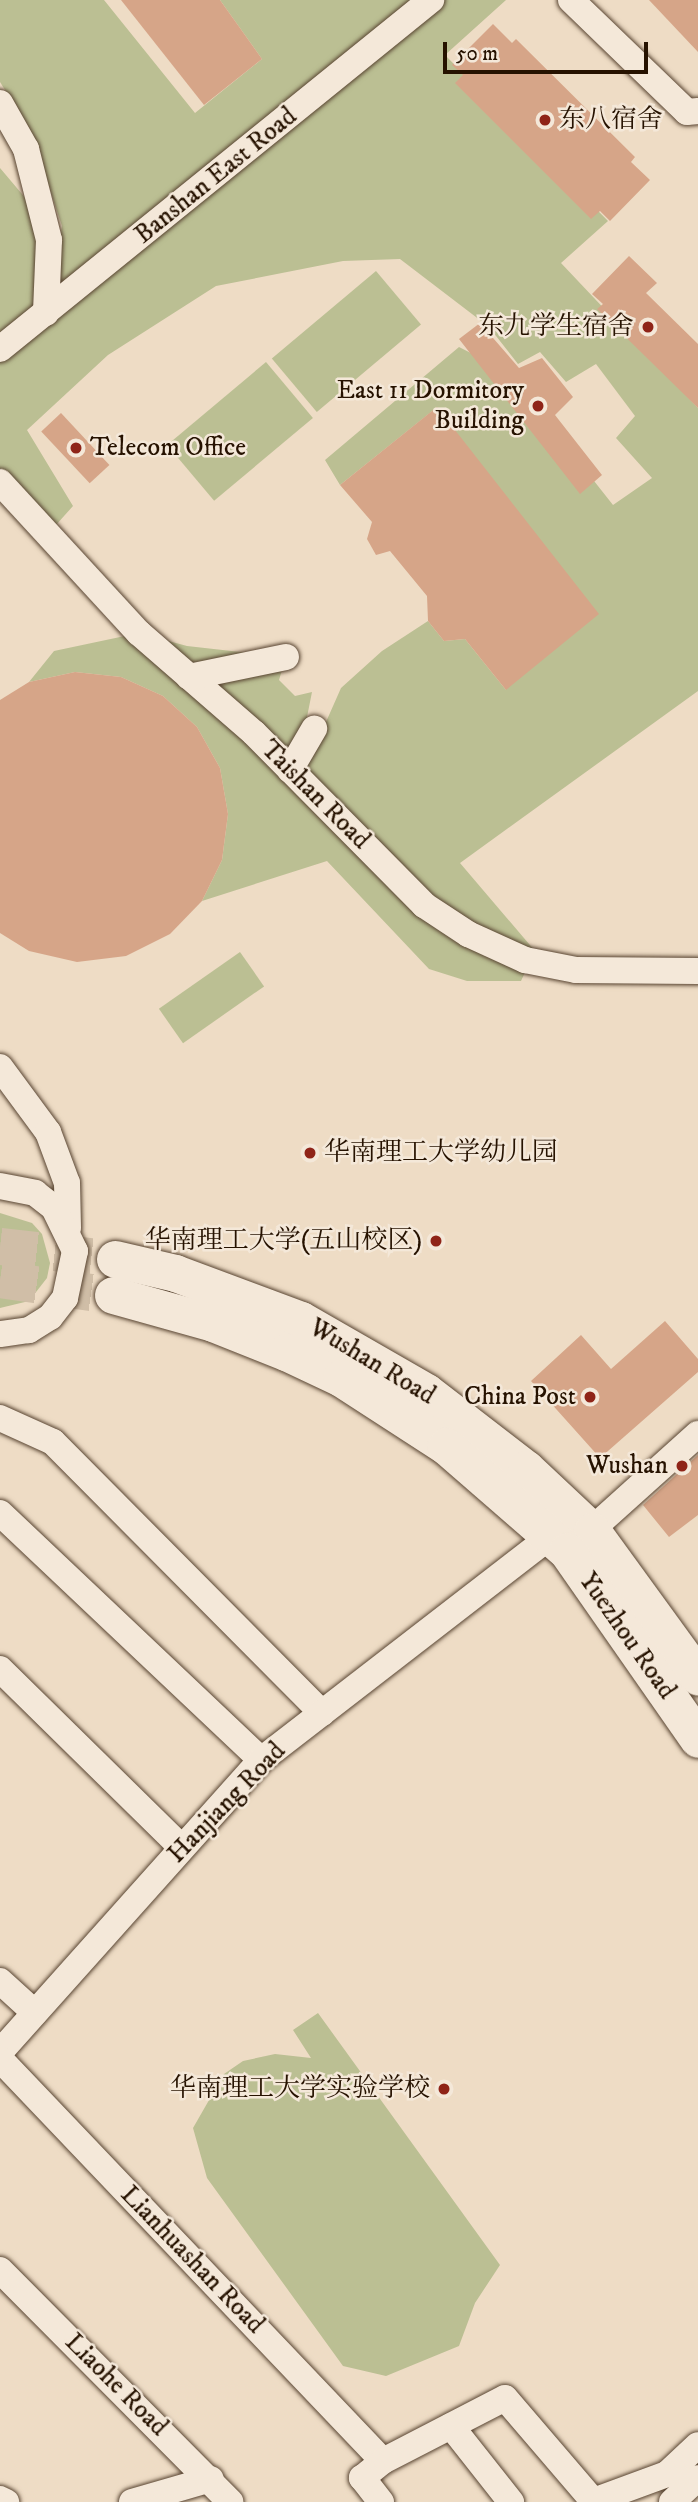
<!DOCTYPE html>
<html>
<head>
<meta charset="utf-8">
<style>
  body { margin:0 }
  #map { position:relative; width:698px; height:2502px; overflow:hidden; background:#eedcc5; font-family:"IM FELL DW Pica","Noto Serif SC",serif }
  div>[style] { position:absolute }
  .green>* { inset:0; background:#bbbf93; transform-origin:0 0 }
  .building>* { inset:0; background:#d6a588; transform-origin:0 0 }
  .secondary-tunnel>* { height:37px; margin-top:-18.5px; transform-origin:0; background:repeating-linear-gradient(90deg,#d0bea7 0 37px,transparent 0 55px) }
  .roads { filter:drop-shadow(0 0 2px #584431) drop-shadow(0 0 2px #584431) }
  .minor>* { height:26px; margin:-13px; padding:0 13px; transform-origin:13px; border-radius:13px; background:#f4e8d9 }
  .secondary>* { height:37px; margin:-18.5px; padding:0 18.5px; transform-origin:18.5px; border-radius:18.5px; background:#f4e8d9 }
  .dots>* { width:19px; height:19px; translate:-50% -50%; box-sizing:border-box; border:4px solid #f4e8d9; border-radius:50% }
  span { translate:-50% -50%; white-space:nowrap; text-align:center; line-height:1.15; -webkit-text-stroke:5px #f4e8d9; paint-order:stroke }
  .poi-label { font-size:26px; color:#261200 }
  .left { translate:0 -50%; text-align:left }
  .right { translate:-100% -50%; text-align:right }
  .street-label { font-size:26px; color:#261200 }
  .scale { position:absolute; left:443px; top:42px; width:205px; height:32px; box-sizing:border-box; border:4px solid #261200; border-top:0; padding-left:9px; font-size:21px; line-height:24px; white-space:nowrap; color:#261200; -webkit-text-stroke:5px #f4e8d9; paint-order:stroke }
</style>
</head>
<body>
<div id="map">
  <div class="green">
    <i style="clip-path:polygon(0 0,104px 0,195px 113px,262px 59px,220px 0,506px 0,445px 55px,608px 221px,561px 263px,698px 408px,698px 691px,460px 863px,535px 951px,521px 981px,467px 981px,429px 969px,327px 861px,202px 901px,222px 860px,228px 814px,220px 768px,197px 727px,163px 696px,121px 677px,75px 672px,29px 682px,54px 651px,139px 633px,187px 646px,286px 657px,279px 680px,295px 696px,312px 692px,305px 727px,322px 731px,341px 688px,382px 651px,428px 621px,444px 641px,465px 639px,506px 690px,436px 408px,340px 485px,325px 460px,459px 347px,508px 372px,613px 505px,652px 478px,616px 438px,635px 416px,596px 364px,566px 382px,540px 352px,518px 364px,489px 327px,400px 259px,343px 261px,216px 286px,108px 355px,27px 430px,73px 506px,47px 535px,0 482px,0 168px,60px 239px,62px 226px,30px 130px,0 82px)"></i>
    <i style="left:376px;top:271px;width:70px;height:136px;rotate:50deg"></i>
    <i style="left:266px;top:362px;width:73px;height:129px;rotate:50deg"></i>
    <i style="left:240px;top:952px;width:42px;height:99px;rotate:55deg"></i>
    <i style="clip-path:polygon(0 1213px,32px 1223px,42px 1234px,50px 1263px,47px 1278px,29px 1301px,0 1308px)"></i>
    <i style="clip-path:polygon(318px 2013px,500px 2265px,475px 2303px,459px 2346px,386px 2376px,343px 2366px,207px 2178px,193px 2128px,224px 2074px,243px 2061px,275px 2054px,311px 2058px,293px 2030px)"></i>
  </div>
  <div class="building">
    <i style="clip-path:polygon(121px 0,220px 0,262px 59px,204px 105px)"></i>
    <i style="clip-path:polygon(649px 0,698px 0,698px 52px)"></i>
    <i style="clip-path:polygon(493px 24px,512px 43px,516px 39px,635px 157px,631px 162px,650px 180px,610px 221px,600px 211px,591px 219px,455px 83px,463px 75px,452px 65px)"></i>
    <i style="clip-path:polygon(629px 256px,657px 283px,646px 293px,698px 344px,698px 408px,597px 309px,603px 304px,592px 294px)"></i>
    <i style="clip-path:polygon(480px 323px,519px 368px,542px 358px,573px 397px,555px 415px,602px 475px,580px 494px,459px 339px)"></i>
    <i style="clip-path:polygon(437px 407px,599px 614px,506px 690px,465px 639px,444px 641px,428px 621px,427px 596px,390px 551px,376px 555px,367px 539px,372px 522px,340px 485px)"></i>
    <i style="left:61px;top:413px;width:71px;height:27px;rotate:47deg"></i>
    <i style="clip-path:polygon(75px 672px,121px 677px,163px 696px,197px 727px,220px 768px,228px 814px,222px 860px,202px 901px,170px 934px,126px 956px,77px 962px,29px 951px,0 933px,0 700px,29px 682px)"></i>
    <i style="clip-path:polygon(665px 1321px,698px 1359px,698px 1372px,600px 1458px,531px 1381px,581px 1335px,611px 1369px)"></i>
    <i style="clip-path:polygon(698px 1455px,698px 1515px,669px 1537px,643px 1505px)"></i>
  </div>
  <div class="secondary-tunnel">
    <i style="left:0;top:1246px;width:116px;rotate:6.4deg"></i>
    <i style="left:0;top:1279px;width:114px;rotate:8.1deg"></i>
  </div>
  <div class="roads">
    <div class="minor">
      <i style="left:571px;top:0;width:161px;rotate:44deg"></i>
      <i style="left:687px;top:112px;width:11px;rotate:-5deg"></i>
      <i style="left:0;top:103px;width:53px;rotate:60.5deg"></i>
      <i style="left:26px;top:149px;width:94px;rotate:75.8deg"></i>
      <i style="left:49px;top:240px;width:73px;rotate:92.4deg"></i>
      <i style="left:0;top:349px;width:555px;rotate:-39deg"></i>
      <i style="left:0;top:482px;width:205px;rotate:47.4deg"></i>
      <i style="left:139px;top:633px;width:152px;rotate:41deg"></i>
      <i style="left:254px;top:733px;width:242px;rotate:45.3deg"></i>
      <i style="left:424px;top:905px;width:53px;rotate:33.4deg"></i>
      <i style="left:468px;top:934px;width:63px;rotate:24.5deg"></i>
      <i style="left:525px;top:960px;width:52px;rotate:11.1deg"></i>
      <i style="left:576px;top:970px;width:122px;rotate:0.5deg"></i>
      <i style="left:189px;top:677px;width:99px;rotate:-11.7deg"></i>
      <i style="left:290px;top:770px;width:48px;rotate:-59.7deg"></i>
      <i style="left:0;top:1067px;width:81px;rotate:53.6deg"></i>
      <i style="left:48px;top:1132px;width:54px;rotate:69.6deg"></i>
      <i style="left:67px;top:1183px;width:45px;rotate:88.7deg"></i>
      <i style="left:0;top:1186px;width:36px;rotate:11deg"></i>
      <i style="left:35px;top:1193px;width:24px;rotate:38deg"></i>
      <i style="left:54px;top:1208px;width:48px;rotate:64deg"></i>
      <i style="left:75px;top:1251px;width:48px;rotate:102deg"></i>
      <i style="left:65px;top:1298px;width:24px;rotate:128deg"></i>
      <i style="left:50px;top:1317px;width:25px;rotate:148deg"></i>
      <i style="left:29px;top:1330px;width:29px;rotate:172deg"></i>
      <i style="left:0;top:1418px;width:58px;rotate:24.4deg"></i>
      <i style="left:53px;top:1442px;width:382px;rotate:45.2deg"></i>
      <i style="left:0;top:1513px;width:359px;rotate:43.4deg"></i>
      <i style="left:579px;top:1541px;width:160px;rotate:-42deg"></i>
      <i style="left:0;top:1669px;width:255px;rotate:44.5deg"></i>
      <i style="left:0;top:1981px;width:47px;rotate:42.4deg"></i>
      <i style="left:0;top:2052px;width:392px;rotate:-48.2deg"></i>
      <i style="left:261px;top:1760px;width:368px;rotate:-37.7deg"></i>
      <i style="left:0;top:2059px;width:555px;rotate:46.39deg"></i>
      <i style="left:0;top:2270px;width:327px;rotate:45.2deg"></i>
      <i style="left:451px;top:2426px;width:97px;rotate:51.7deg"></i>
      <i style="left:0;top:2499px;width:7px;rotate:27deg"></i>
      <i style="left:132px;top:2502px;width:82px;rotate:-16.2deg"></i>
      <i style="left:381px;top:2502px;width:31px;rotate:-128deg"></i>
      <i style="left:362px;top:2478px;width:27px;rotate:-39deg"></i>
      <i style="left:383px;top:2461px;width:137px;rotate:-27.3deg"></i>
      <i style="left:505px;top:2398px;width:130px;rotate:49.4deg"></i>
      <i style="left:591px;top:2502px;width:81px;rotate:-20.2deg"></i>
      <i style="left:667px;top:2474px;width:42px;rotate:-43.1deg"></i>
      <i style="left:672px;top:2502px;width:35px;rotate:-43deg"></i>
    </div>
    <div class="secondary">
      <i style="left:115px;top:1259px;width:62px;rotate:13.1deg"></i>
      <i style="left:175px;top:1273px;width:134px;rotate:20.5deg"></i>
      <i style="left:301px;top:1320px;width:144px;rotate:29.9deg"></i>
      <i style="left:426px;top:1392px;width:126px;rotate:37.6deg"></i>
      <i style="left:526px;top:1469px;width:91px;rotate:43.2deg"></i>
      <i style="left:592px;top:1531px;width:180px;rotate:54deg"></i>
      <i style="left:113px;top:1295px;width:104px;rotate:15.6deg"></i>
      <i style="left:213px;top:1323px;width:79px;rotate:21.7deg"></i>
      <i style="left:286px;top:1352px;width:61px;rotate:25.3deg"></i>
      <i style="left:341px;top:1378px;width:125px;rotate:32.9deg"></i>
      <i style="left:446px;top:1446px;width:160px;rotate:41deg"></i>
      <i style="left:567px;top:1551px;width:229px;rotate:55.1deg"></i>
    </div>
  </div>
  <div class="dots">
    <i style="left:545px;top:120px;background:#8f2418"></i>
    <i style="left:648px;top:327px;background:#8f2418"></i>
    <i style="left:538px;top:406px;background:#8f2418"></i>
    <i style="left:76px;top:448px;background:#8f2418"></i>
    <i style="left:310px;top:1153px;background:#8f2418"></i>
    <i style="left:436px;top:1241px;background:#8f2418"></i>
    <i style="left:590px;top:1397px;background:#8f2418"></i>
    <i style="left:682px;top:1466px;background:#8f2418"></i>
    <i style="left:444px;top:2089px;background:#8f2418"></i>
  </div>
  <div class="poi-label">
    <span class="left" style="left:559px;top:120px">东八宿舍</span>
    <span class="right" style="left:634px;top:327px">东九学生宿舍</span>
    <span class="right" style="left:524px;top:406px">East 11 Dormitory<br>Building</span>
    <span class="left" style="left:90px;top:448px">Telecom Office</span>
    <span class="left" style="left:324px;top:1153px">华南理工大学幼儿园</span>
    <span class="right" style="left:422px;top:1241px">华南理工大学(五山校区)</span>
    <span class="right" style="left:576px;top:1397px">China Post</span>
    <span class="right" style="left:668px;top:1466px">Wushan</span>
    <span class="right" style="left:430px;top:2089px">华南理工大学实验学校</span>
  </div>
  <div class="street-label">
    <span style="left:216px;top:176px;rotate:-39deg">Banshan East Road</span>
    <span style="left:315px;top:795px;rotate:45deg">Taishan Road</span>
    <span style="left:372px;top:1362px;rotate:31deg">Wushan Road</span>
    <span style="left:627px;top:1636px;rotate:55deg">Yuezhou Road</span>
    <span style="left:227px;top:1803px;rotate:-46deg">Hanjiang Road</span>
    <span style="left:192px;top:2260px;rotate:46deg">Lianhuashan Road</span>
    <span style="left:116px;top:2385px;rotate:45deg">Liaohe Road</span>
  </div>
  <div class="scale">50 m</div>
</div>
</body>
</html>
